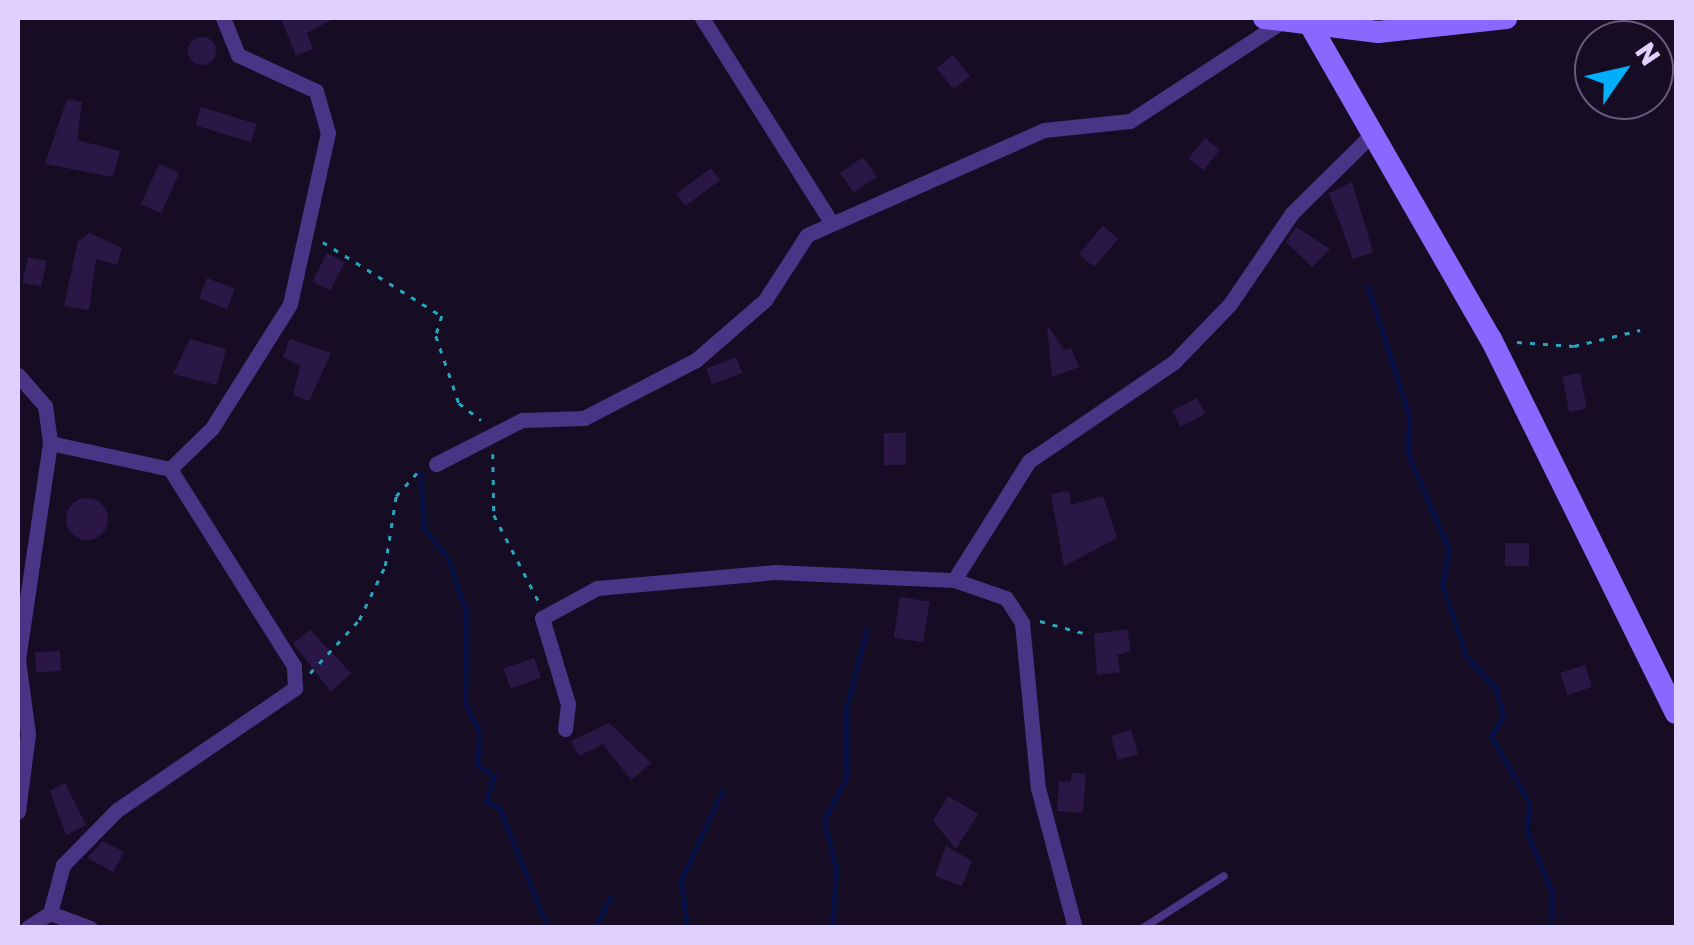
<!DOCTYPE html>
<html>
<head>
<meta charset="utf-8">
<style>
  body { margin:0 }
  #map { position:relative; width:1694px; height:945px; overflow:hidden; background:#160d24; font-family:Rubik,sans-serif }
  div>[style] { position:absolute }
  .stream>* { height:5px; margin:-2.5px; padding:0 2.5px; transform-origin:2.5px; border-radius:2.5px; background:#061044 }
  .building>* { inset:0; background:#2b1746; transform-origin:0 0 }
  .round { border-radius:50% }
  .path>* { height:2.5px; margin-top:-1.25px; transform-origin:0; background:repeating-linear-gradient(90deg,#26a7bd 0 5px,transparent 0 13px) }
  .lane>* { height:8px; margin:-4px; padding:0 4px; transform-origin:4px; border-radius:4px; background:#483586 }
  .street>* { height:15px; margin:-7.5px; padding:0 7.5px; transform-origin:7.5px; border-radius:7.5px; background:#483586 }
  .secondary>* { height:22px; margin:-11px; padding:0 11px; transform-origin:11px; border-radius:11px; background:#8a67ff }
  span { translate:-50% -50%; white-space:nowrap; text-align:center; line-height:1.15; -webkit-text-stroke:8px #160d24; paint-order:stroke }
  .frame { position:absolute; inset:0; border:20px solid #dfd0ff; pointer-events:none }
  .north { position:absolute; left:1574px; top:20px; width:100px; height:100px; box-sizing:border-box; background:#160d24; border:2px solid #665b7c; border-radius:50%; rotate:56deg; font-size:28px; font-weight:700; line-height:40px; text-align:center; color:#dfd0ff }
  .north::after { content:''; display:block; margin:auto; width:35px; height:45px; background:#00affb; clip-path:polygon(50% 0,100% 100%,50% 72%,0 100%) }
</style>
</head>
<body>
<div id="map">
  <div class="stream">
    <i style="left:1368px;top:287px;width:135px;rotate:72.4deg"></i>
    <i style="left:1409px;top:416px;width:38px;rotate:92deg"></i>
    <i style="left:1408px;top:454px;width:104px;rotate:66.9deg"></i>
    <i style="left:1449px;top:550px;width:36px;rotate:101deg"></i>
    <i style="left:1442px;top:585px;width:75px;rotate:71.3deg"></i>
    <i style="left:1466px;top:656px;width:45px;rotate:47.7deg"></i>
    <i style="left:1496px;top:689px;width:29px;rotate:76deg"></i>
    <i style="left:1503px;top:717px;width:22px;rotate:122deg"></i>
    <i style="left:1491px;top:736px;width:77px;rotate:60.4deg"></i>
    <i style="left:1529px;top:803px;width:29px;rotate:94deg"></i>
    <i style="left:1527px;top:832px;width:66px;rotate:67.7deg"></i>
    <i style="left:1552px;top:893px;width:35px;rotate:92deg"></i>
    <i style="left:420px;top:473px;width:55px;rotate:85.8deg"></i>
    <i style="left:424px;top:528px;width:39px;rotate:52deg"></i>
    <i style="left:448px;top:559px;width:56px;rotate:71.2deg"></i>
    <i style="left:466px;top:612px;width:91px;rotate:90.6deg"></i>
    <i style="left:465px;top:703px;width:32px;rotate:64deg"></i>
    <i style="left:479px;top:732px;width:33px;rotate:93deg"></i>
    <i style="left:477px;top:765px;width:21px;rotate:35deg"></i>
    <i style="left:494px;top:777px;width:25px;rotate:108deg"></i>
    <i style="left:486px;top:801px;width:15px;rotate:28deg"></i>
    <i style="left:499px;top:808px;width:130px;rotate:67.8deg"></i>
    <i style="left:595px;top:928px;width:34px;rotate:-64deg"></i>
    <i style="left:687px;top:928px;width:48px;rotate:-97.1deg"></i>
    <i style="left:681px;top:880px;width:98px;rotate:-65.3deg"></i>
    <i style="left:832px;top:928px;width:59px;rotate:-86.1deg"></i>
    <i style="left:836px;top:869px;width:50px;rotate:-103.8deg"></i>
    <i style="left:824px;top:820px;width:47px;rotate:-62.4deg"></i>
    <i style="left:846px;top:778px;width:69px;rotate:-90deg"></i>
    <i style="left:846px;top:709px;width:81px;rotate:-75.6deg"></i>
  </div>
  <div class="building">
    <i style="clip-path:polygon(281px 18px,335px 18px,307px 33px,313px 49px,296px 56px)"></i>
    <i class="round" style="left:188px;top:37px;width:28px;height:28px"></i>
    <i style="left:953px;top:55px;width:27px;height:21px;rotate:51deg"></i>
    <i style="clip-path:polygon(67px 99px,82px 102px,77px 140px,120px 151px,113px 177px,45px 164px)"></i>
    <i style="left:201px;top:107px;width:58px;height:19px;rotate:17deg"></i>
    <i style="left:1205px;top:138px;width:19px;height:26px;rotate:39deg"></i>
    <i style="left:863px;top:157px;width:24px;height:28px;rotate:55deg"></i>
    <i style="left:159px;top:164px;width:22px;height:44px;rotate:24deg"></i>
    <i style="left:711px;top:168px;width:15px;height:43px;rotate:53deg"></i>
    <i style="clip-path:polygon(1352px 182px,1373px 252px,1353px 259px,1329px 193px)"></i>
    <i style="left:1103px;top:226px;width:20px;height:37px;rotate:41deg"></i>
    <i style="clip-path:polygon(1296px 227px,1330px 249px,1312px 267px,1286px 242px)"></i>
    <i style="clip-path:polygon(90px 233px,122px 248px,117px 265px,96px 259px,89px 310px,64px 306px,78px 241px)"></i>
    <i style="left:327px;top:253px;width:20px;height:32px;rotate:27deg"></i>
    <i style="left:28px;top:257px;width:19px;height:26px;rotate:12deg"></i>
    <i style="left:207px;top:278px;width:30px;height:22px;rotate:21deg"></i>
    <i style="clip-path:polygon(1047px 325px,1064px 350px,1071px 348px,1079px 367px,1052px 377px)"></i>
    <i style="clip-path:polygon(190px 339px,226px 349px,217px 385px,173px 374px)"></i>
    <i style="clip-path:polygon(290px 339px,331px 353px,309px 401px,293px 395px,300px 366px,283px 357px)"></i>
    <i style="left:736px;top:357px;width:17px;height:32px;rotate:69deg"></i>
    <i style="left:1580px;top:373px;width:36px;height:18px;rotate:79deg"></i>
    <i style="left:1197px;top:398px;width:18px;height:28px;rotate:63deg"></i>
    <i style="left:884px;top:433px;width:22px;height:32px"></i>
    <i style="clip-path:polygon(1069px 491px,1071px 505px,1103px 496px,1117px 538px,1064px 566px,1051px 494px)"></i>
    <i class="round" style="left:66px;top:498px;width:42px;height:42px"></i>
    <i style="left:1505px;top:543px;width:24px;height:23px"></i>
    <i style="left:900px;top:597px;width:30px;height:41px;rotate:9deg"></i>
    <i style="clip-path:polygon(1127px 629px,1131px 651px,1117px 655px,1120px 672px,1097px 675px,1094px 634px)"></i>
    <i style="clip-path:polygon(310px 630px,351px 673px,331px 692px,293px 643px)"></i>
    <i style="left:60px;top:651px;width:20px;height:25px;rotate:87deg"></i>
    <i style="left:534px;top:658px;width:21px;height:32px;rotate:71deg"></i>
    <i style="left:1585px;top:665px;width:23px;height:26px;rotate:72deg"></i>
    <i style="clip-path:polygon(609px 723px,651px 763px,631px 780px,603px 744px,579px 756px,571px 741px)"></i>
    <i style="left:1131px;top:730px;width:25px;height:21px;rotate:74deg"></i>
    <i style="clip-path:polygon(1072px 773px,1086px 774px,1083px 813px,1057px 811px,1059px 781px,1071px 782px)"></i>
    <i style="clip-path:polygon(65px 783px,86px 825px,66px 835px,50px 791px)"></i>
    <i style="clip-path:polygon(948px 796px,978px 814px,956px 849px,933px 821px)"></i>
    <i style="clip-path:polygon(103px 841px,124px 852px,113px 872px,87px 858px)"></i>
    <i style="clip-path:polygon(946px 846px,972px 861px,962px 886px,935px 876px)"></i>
  </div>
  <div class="path">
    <i style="left:323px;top:242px;width:140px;rotate:31.9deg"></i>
    <i style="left:442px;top:316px;width:21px;rotate:107deg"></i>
    <i style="left:436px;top:336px;width:71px;rotate:71.1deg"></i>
    <i style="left:459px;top:403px;width:28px;rotate:38deg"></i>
    <i style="left:1517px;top:342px;width:57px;rotate:4deg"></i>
    <i style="left:1574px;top:346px;width:68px;rotate:-13.6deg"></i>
    <i style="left:493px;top:454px;width:61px;rotate:89.1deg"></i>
    <i style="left:494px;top:515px;width:96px;rotate:62.6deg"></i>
    <i style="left:1040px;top:621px;width:49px;rotate:15.5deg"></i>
    <i style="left:310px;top:673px;width:72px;rotate:-47.2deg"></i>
    <i style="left:359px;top:620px;width:60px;rotate:-64.3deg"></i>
    <i style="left:385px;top:566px;width:71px;rotate:-81.1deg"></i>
    <i style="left:396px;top:496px;width:38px;rotate:-48deg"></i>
  </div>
  <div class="lane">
    <i style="left:1143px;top:928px;width:96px;rotate:-32.7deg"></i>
  </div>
  <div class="street">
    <i style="left:702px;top:18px;width:241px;rotate:57.7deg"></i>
    <i style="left:18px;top:375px;width:41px;rotate:48.9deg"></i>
    <i style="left:45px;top:406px;width:37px;rotate:82deg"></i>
    <i style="left:50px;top:443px;width:219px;rotate:98.4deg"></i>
    <i style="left:18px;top:660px;width:75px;rotate:82.3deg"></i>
    <i style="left:28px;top:734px;width:78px;rotate:97.4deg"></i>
    <i style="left:50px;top:443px;width:123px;rotate:12.2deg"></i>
    <i style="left:436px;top:464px;width:97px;rotate:-27.1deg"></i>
    <i style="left:522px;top:420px;width:62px;rotate:-1.8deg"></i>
    <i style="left:584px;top:418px;width:126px;rotate:-27.4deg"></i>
    <i style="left:696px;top:360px;width:91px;rotate:-41deg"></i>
    <i style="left:765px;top:300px;width:77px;rotate:-57.1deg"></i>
    <i style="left:807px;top:235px;width:259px;rotate:-23.9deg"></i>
    <i style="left:1044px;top:130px;width:86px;rotate:-6deg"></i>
    <i style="left:1130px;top:121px;width:177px;rotate:-33.2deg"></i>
    <i style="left:954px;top:580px;width:141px;rotate:-57.8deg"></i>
    <i style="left:1029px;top:461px;width:176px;rotate:-34.3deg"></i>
    <i style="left:1174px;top:362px;width:81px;rotate:-46deg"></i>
    <i style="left:1230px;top:304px;width:110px;rotate:-55.7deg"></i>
    <i style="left:1292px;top:213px;width:111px;rotate:-44.6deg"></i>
    <i style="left:565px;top:729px;width:25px;rotate:-83deg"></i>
    <i style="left:568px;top:704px;width:90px;rotate:-106.8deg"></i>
    <i style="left:542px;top:618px;width:63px;rotate:-28.6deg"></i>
    <i style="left:597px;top:588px;width:179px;rotate:-5.1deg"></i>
    <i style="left:775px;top:572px;width:179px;rotate:2.6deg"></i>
    <i style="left:954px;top:580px;width:55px;rotate:19.1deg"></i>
    <i style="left:1006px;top:598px;width:30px;rotate:57deg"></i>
    <i style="left:1022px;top:623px;width:166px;rotate:84.5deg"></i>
    <i style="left:1038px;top:788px;width:145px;rotate:75.2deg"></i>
    <i style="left:50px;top:913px;width:50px;rotate:-74.8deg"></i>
    <i style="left:63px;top:865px;width:77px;rotate:-45.5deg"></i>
    <i style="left:117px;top:810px;width:216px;rotate:-34.4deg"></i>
    <i style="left:295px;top:688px;width:22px;rotate:-93deg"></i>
    <i style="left:294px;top:666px;width:233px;rotate:-122.2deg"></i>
    <i style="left:170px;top:469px;width:59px;rotate:-44.3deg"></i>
    <i style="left:212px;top:428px;width:146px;rotate:-57.8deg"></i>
    <i style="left:290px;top:304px;width:175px;rotate:-77.5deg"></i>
    <i style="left:328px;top:133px;width:44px;rotate:-105.9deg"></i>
    <i style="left:316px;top:91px;width:86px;rotate:-155.2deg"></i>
    <i style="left:238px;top:55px;width:40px;rotate:-112deg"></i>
    <i style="left:27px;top:928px;width:27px;rotate:-33deg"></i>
    <i style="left:50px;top:913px;width:43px;rotate:20.6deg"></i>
  </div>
  <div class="secondary">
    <i style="left:1264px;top:18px;width:115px;rotate:7deg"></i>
    <i style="left:1378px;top:32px;width:129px;rotate:-6.2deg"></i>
    <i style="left:1313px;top:30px;width:357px;rotate:60.1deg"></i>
    <i style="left:1491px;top:339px;width:417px;rotate:63.7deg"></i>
  </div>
  <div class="frame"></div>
  <div class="north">N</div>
</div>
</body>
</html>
